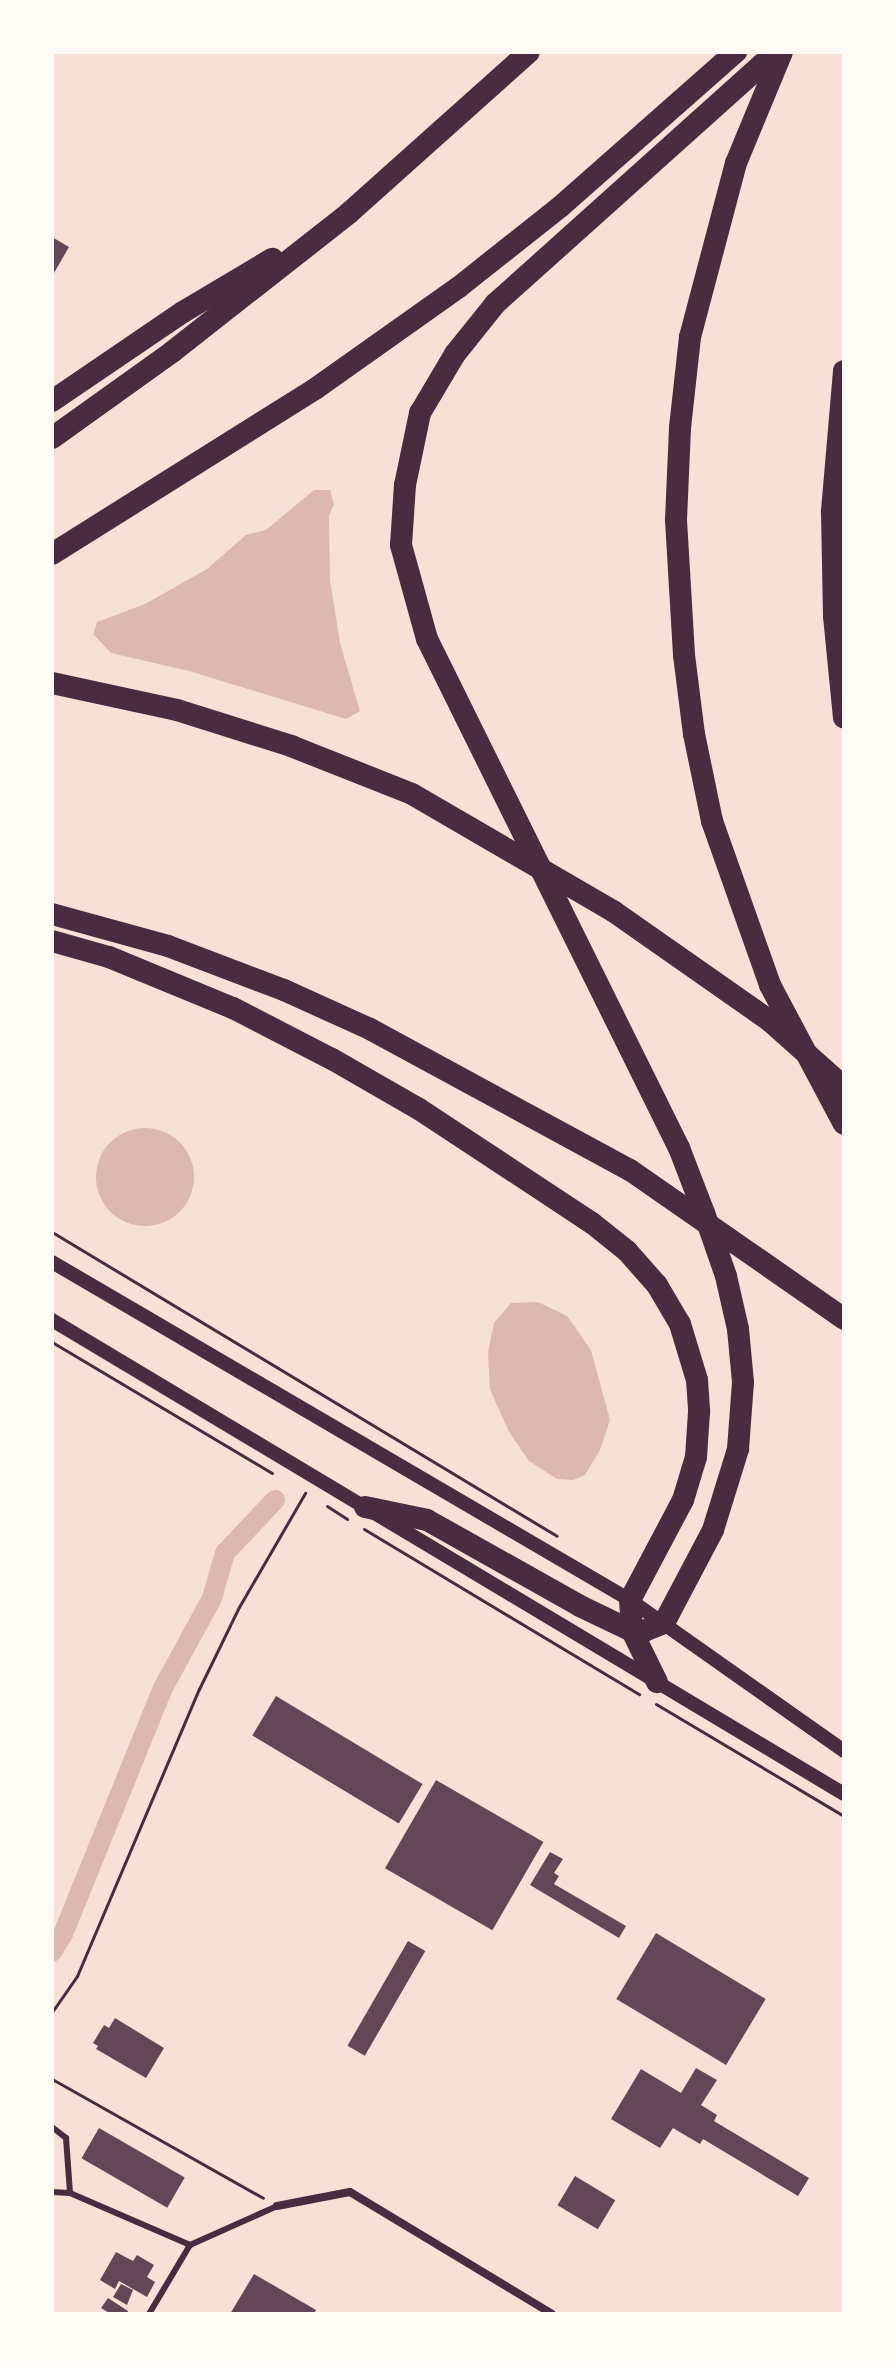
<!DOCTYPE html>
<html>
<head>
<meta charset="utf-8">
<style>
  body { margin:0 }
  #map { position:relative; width:896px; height:2366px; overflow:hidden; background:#f7e1d7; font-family:Arial,sans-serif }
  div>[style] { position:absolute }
  .water>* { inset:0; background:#dcb8b0 }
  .round { border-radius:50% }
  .canal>* { height:20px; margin:-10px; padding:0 10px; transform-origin:10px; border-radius:10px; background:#dcb8b0 }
  .building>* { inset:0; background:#644757; transform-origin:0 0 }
  .path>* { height:3px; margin:-1.5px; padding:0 1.5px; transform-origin:1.5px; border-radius:1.5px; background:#4a2c40 }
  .service>* { height:6px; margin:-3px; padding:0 3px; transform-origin:3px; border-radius:3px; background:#4a2c40 }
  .minor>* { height:8px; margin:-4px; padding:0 4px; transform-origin:4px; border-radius:4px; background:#4a2c40 }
  .tertiary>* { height:14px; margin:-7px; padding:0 7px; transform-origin:7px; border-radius:7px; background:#4a2c40 }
  .motorway>* { height:22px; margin:-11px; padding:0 11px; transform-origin:11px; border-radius:11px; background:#4a2c40 }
  span { translate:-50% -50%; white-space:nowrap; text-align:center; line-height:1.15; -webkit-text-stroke:7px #fffaf5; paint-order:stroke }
  .frame { position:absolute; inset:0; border:54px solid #fffaf5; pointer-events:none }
</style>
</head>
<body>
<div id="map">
  <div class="water">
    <i style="clip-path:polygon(314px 490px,330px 490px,334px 504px,329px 516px,330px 580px,340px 643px,360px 711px,346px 719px,189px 671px,111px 653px,93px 634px,97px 622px,145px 604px,207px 569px,246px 535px,266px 530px)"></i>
    <i class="round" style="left:96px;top:1128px;width:98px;height:98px"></i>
    <i style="clip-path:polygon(538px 1302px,567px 1316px,591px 1350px,610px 1420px,600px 1450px,585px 1475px,573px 1480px,557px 1479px,529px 1461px,509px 1432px,490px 1389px,488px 1352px,494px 1323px,511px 1303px)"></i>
  </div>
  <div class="canal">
    <i style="left:52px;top:1952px;width:21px;rotate:-59deg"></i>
    <i style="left:63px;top:1934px;width:266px;rotate:-67.9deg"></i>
    <i style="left:163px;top:1688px;width:102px;rotate:-61.4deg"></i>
    <i style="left:212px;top:1598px;width:47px;rotate:-73.9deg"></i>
    <i style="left:225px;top:1553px;width:73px;rotate:-46.7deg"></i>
  </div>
  <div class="building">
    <i style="clip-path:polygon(52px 237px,69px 247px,54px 273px,52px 272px)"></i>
    <i style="left:276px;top:1696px;width:171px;height:46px;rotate:31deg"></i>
    <i style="left:436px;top:1780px;width:124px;height:102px;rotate:30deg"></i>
    <i style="clip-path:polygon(550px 1852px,563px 1859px,554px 1873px,559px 1876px,554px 1884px,626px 1926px,619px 1938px,530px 1885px)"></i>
    <i style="left:656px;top:1933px;width:128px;height:77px;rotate:31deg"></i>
    <i style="left:408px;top:1941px;width:20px;height:121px;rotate:30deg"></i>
    <i style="clip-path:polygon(115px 2018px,164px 2048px,146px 2078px,96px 2049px,98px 2046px,93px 2043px,104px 2025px,109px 2028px)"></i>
    <i style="clip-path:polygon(696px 2068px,717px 2080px,701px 2105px,717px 2115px,714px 2121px,809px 2178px,798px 2196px,703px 2139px,700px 2144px,673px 2128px,660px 2148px,611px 2119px,641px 2069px,681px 2093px)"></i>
    <i style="left:99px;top:2128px;width:99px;height:35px;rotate:30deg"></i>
    <i style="left:575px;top:2176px;width:47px;height:34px;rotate:31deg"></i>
    <i style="clip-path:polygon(116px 2252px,133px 2261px,137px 2255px,154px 2265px,147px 2277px,155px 2282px,147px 2297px,119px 2281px,115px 2289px,100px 2280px)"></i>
    <i style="clip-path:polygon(254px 2274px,316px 2310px,314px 2314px,230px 2314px)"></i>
    <i style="clip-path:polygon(121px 2284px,133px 2290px,127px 2305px,113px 2297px)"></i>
    <i style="clip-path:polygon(108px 2298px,128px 2311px,127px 2314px,111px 2314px,101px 2308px)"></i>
  </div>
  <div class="path">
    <i style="left:52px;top:1232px;width:589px;rotate:31.05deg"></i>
    <i style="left:52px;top:1342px;width:256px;rotate:30.8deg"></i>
    <i style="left:327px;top:1506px;width:24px;rotate:33deg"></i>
    <i style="left:364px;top:1529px;width:321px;rotate:31deg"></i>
    <i style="left:656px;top:1704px;width:219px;rotate:30.8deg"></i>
    <i style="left:52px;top:2012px;width:44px;rotate:-55.2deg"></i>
    <i style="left:77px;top:1976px;width:312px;rotate:-67deg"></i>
    <i style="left:199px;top:1689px;width:91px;rotate:-64deg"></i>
    <i style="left:239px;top:1607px;width:132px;rotate:-59.9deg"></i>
    <i style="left:52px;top:2079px;width:242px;rotate:29.4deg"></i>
  </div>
  <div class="service">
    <i style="left:52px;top:2127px;width:18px;rotate:38deg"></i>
    <i style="left:66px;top:2138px;width:55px;rotate:85.8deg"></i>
    <i style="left:52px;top:2192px;width:18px;rotate:3deg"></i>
    <i style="left:70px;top:2193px;width:131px;rotate:23.4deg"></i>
    <i style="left:149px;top:2314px;width:80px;rotate:-59.3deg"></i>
    <i style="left:190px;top:2245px;width:95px;rotate:-24.1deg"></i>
  </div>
  <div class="minor">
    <i style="left:277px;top:2206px;width:74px;rotate:-10.9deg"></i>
    <i style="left:350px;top:2192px;width:236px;rotate:31.1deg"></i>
  </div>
  <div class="tertiary">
    <i style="left:52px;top:1262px;width:670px;rotate:30.32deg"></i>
    <i style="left:630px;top:1600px;width:262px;rotate:35.2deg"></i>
    <i style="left:52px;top:1320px;width:923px;rotate:30.9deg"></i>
  </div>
  <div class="motorway">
    <i style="left:782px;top:52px;width:120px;rotate:112.5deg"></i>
    <i style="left:736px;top:163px;width:180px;rotate:104.8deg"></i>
    <i style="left:690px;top:337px;width:92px;rotate:96.3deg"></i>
    <i style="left:680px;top:428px;width:92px;rotate:92.5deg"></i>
    <i style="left:676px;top:520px;width:135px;rotate:86.6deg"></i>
    <i style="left:684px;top:655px;width:80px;rotate:82.8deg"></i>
    <i style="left:694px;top:734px;width:89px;rotate:78.3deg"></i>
    <i style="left:712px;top:821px;width:174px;rotate:70.5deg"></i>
    <i style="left:770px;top:985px;width:157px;rotate:62deg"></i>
    <i style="left:844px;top:371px;width:142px;rotate:94.9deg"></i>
    <i style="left:832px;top:512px;width:104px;rotate:88.9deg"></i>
    <i style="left:834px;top:616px;width:102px;rotate:84.4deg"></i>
    <i style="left:52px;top:401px;width:158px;rotate:-34.2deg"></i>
    <i style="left:183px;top:312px;width:104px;rotate:-30.8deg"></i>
    <i style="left:52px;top:438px;width:148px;rotate:-35.6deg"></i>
    <i style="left:172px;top:352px;width:225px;rotate:-38.1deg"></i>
    <i style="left:349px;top:213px;width:241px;rotate:-41.8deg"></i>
    <i style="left:52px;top:554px;width:310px;rotate:-32.1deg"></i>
    <i style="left:315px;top:389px;width:176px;rotate:-35.3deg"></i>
    <i style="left:459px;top:287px;width:129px;rotate:-38.4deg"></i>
    <i style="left:560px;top:207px;width:235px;rotate:-41.4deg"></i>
    <i style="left:52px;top:683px;width:128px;rotate:12.2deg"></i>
    <i style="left:177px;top:710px;width:120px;rotate:17.5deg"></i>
    <i style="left:291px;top:746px;width:130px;rotate:21.6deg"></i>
    <i style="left:412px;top:794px;width:233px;rotate:30.2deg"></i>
    <i style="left:613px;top:911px;width:192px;rotate:35deg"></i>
    <i style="left:770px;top:1021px;width:99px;rotate:41.7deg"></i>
    <i style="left:52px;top:914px;width:120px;rotate:15.4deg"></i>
    <i style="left:168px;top:946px;width:124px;rotate:20.8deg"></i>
    <i style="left:284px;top:990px;width:94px;rotate:24.4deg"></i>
    <i style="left:370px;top:1029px;width:296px;rotate:28.5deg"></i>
    <i style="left:630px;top:1170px;width:261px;rotate:34.8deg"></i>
    <i style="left:52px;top:941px;width:59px;rotate:15.7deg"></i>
    <i style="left:109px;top:957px;width:134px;rotate:22.4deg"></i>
    <i style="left:233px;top:1008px;width:111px;rotate:27.3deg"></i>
    <i style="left:332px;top:1059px;width:100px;rotate:29.9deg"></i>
    <i style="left:419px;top:1109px;width:207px;rotate:33.4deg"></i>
    <i style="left:592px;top:1223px;width:45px;rotate:38.7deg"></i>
    <i style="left:627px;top:1251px;width:45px;rotate:48.6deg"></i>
    <i style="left:657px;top:1285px;width:45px;rotate:59.5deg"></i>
    <i style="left:680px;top:1324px;width:59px;rotate:73.1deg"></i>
    <i style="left:697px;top:1380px;width:32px;rotate:86deg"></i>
    <i style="left:699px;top:1412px;width:45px;rotate:93.8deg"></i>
    <i style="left:696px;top:1457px;width:45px;rotate:106.8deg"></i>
    <i style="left:683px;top:1500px;width:113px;rotate:117.9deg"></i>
    <i style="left:630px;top:1600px;width:31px;rotate:86deg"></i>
    <i style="left:632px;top:1631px;width:57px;rotate:63.9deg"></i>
    <i style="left:365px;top:1507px;width:63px;rotate:11.8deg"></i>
    <i style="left:427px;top:1520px;width:176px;rotate:29.3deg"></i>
    <i style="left:580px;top:1606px;width:58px;rotate:25.7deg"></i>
    <i style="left:632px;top:1631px;width:12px"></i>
    <i style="left:644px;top:1631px;width:22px;rotate:-22deg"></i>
    <i style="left:664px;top:1623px;width:105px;rotate:-62.2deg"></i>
    <i style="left:713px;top:1530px;width:85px;rotate:-72.8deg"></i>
    <i style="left:738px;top:1449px;width:67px;rotate:-85.7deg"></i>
    <i style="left:743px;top:1382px;width:53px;rotate:-95.4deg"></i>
    <i style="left:738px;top:1329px;width:54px;rotate:-102.8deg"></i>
    <i style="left:726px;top:1276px;width:67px;rotate:-109.2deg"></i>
    <i style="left:704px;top:1213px;width:70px;rotate:-111deg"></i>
    <i style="left:679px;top:1148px;width:568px;rotate:-116.34deg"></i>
    <i style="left:427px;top:639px;width:98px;rotate:-105.5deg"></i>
    <i style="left:401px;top:545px;width:60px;rotate:-86.2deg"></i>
    <i style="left:405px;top:485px;width:74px;rotate:-78.2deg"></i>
    <i style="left:420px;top:413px;width:69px;rotate:-59.3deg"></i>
    <i style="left:455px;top:354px;width:64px;rotate:-51.3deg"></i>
    <i style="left:495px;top:304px;width:377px;rotate:-41.9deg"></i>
  </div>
  <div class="frame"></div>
</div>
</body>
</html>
